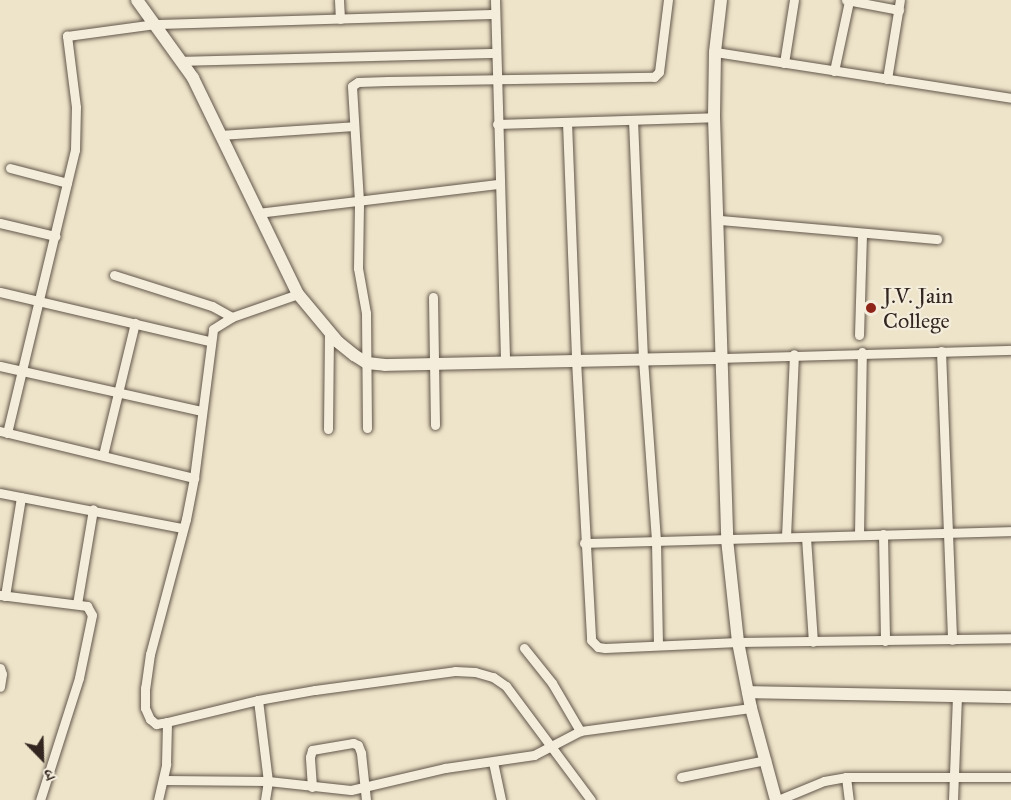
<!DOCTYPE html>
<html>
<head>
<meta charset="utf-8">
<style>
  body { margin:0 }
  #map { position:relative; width:1011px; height:800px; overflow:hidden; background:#eee4c9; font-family:"IM FELL Great Primer","Noto Serif Devanagari",serif }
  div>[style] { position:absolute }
  .roads { filter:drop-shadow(0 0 2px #62564a) drop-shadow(0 0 2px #62564a) }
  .street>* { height:9px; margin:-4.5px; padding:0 4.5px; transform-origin:4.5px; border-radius:4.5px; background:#f4eddc }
  .secondary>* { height:12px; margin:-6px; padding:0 6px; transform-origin:6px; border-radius:6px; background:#f4eddc }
  .dots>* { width:16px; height:16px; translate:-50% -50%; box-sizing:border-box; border:3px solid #f4eddc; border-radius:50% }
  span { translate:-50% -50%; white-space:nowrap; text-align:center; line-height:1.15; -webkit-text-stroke:4.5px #f4eddc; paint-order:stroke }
  .poi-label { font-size:22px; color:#332620 }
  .left { translate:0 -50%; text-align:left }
  .north { position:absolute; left:12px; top:728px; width:60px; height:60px; -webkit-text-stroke:4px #f4eddc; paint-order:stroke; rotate:157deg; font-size:16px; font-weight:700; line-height:24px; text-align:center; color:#332620 }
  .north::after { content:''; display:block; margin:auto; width:21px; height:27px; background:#332620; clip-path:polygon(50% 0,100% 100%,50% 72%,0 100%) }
</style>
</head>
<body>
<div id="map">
  <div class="roads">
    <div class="street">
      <i style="left:339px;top:0;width:19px;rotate:87deg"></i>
      <i style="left:495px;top:0;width:362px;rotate:88.4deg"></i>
      <i style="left:846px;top:0;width:54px;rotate:10.7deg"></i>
      <i style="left:715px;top:52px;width:300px;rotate:8.8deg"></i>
      <i style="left:181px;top:61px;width:315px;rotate:-1.5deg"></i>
      <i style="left:784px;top:63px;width:64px;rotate:-81deg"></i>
      <i style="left:834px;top:71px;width:72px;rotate:-77.9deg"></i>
      <i style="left:887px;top:79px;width:80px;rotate:-80.7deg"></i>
      <i style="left:633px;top:120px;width:239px;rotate:87.6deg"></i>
      <i style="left:643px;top:359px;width:182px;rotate:85.9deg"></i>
      <i style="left:656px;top:541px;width:104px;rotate:88.9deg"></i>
      <i style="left:567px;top:122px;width:238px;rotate:87.8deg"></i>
      <i style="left:576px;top:360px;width:280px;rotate:86.9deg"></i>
      <i style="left:591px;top:640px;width:10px;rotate:45deg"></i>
      <i style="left:598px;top:647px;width:7px;rotate:8deg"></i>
      <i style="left:605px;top:648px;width:133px;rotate:-2.6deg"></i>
      <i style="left:738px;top:642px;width:273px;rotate:-0.8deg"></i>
      <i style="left:497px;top:124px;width:217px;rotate:-1.8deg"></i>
      <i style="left:220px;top:135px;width:134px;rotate:-3.8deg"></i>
      <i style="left:10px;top:168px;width:59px;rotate:14.7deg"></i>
      <i style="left:258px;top:213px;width:243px;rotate:-6.9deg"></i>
      <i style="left:719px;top:220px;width:219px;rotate:5deg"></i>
      <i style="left:0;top:223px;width:57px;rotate:13.3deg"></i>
      <i style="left:114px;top:275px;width:103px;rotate:17.6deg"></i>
      <i style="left:212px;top:306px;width:23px;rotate:29deg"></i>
      <i style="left:0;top:292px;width:215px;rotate:13.2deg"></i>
      <i style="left:433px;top:297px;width:128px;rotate:89.1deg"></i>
      <i style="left:859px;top:335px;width:102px;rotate:-88.3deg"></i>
      <i style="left:941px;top:351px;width:289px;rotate:87.8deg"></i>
      <i style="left:721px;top:358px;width:290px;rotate:-1.6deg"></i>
      <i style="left:0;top:366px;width:207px;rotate:12.6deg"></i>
      <i style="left:367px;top:428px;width:115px;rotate:-90.5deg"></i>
      <i style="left:366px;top:313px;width:46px;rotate:-100.1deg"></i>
      <i style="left:358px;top:268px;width:67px;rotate:-89.1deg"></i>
      <i style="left:359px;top:201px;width:115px;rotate:-93.5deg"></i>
      <i style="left:352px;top:86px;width:7px;rotate:-34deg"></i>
      <i style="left:358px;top:82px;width:30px;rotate:-2deg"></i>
      <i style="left:388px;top:81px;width:266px;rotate:-0.9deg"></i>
      <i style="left:654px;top:77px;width:7px;rotate:-45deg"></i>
      <i style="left:659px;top:72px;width:73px;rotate:-82.9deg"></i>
      <i style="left:328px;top:429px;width:98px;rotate:-89.4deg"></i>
      <i style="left:0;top:431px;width:200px;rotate:13.6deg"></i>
      <i style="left:194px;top:478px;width:150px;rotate:-82.7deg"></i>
      <i style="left:213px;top:329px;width:22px;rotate:-32deg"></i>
      <i style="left:232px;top:317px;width:70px;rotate:-19.2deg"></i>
      <i style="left:7px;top:433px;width:291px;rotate:-76.5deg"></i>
      <i style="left:75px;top:150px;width:43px;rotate:-88.7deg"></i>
      <i style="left:76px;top:107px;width:72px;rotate:-97.2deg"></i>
      <i style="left:67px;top:36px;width:89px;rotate:-7.8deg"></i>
      <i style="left:155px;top:24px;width:340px;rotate:-1.7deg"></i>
      <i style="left:103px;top:455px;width:136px;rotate:-76.4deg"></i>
      <i style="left:194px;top:478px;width:42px;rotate:101deg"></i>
      <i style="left:186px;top:519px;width:140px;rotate:104.9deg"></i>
      <i style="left:150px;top:654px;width:34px;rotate:98deg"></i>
      <i style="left:145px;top:688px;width:20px;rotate:90deg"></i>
      <i style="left:145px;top:708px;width:12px;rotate:66deg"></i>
      <i style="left:150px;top:719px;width:8px;rotate:40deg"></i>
      <i style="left:156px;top:724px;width:11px;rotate:-10deg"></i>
      <i style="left:167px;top:722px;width:94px;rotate:-13.6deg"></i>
      <i style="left:258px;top:700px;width:58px;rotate:-10deg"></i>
      <i style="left:315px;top:690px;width:141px;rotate:-7.7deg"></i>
      <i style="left:455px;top:671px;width:20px;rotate:3deg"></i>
      <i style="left:475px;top:672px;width:19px;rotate:16deg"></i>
      <i style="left:493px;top:677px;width:16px;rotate:35deg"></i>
      <i style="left:506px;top:686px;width:142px;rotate:53.3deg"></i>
      <i style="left:0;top:493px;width:184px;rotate:10.9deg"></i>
      <i style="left:883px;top:534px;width:107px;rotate:88.9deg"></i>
      <i style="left:859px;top:535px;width:183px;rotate:-89.1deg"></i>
      <i style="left:786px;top:537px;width:183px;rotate:-87.5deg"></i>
      <i style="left:806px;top:537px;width:105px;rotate:86.2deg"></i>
      <i style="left:584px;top:543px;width:427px;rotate:-1.6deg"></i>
      <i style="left:0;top:595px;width:88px;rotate:7.2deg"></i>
      <i style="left:87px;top:606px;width:10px;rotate:61deg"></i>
      <i style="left:92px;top:615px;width:64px;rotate:101.7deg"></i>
      <i style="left:79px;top:678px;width:128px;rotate:107.7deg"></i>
      <i style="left:5px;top:596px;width:100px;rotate:-80.8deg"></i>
      <i style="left:77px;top:604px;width:96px;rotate:-80.4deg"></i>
      <i style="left:524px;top:648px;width:45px;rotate:51.3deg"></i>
      <i style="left:552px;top:683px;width:56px;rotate:59.7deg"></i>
      <i style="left:0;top:668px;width:6px;rotate:72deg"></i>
      <i style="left:2px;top:674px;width:13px;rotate:99deg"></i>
      <i style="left:258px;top:700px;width:82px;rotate:83deg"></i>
      <i style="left:268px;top:781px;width:19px;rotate:99deg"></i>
      <i style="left:493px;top:762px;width:39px;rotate:78deg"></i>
      <i style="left:681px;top:777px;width:87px;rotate:-11.3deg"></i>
      <i style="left:846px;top:777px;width:23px;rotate:83deg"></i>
      <i style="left:164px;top:780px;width:104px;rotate:0.6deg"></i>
      <i style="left:268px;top:781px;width:83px;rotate:6.2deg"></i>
      <i style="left:351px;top:790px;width:97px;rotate:-13.2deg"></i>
      <i style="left:445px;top:768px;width:90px;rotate:-8.3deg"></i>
      <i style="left:534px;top:755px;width:52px;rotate:-27.6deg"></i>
      <i style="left:580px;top:731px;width:173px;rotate:-7.7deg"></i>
      <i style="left:312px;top:787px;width:30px;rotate:-94deg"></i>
      <i style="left:310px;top:757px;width:7px;rotate:-74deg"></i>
      <i style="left:312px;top:750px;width:42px;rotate:-9.7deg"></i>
      <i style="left:353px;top:743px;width:5px;rotate:22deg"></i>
      <i style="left:358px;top:745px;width:9px;rotate:69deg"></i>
      <i style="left:361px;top:753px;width:47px;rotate:83.9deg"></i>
      <i style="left:158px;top:800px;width:37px;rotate:-77deg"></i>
      <i style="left:166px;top:764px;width:42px;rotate:-88.6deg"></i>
      <i style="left:778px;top:800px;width:50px;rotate:-22.4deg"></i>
      <i style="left:824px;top:781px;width:22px;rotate:-10deg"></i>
      <i style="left:846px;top:777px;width:165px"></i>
      <i style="left:953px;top:800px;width:104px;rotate:-87.8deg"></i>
    </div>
    <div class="secondary">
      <i style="left:137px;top:0;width:96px;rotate:54.3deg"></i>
      <i style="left:193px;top:78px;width:240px;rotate:64.1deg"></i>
      <i style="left:298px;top:294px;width:62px;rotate:50.2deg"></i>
      <i style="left:338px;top:342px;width:21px;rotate:39deg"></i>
      <i style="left:354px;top:355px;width:15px;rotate:32deg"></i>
      <i style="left:367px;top:363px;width:18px;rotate:6deg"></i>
      <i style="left:385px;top:365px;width:336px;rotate:-1.2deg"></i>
      <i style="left:721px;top:0;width:52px;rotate:96.6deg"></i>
      <i style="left:715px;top:52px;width:65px;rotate:90.9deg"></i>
      <i style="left:714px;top:117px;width:422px;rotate:88.2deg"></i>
      <i style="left:727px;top:539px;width:104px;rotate:83.9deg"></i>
      <i style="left:738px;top:642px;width:67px;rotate:78.9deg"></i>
      <i style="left:751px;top:708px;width:95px;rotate:74.8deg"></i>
      <i style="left:748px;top:692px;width:263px;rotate:1.1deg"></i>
    </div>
  </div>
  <div class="dots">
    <i style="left:871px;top:308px;background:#8f2418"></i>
  </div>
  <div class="poi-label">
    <span class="left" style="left:883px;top:308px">J.V. Jain<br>College</span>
  </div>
  <div class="north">उ</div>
</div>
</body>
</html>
